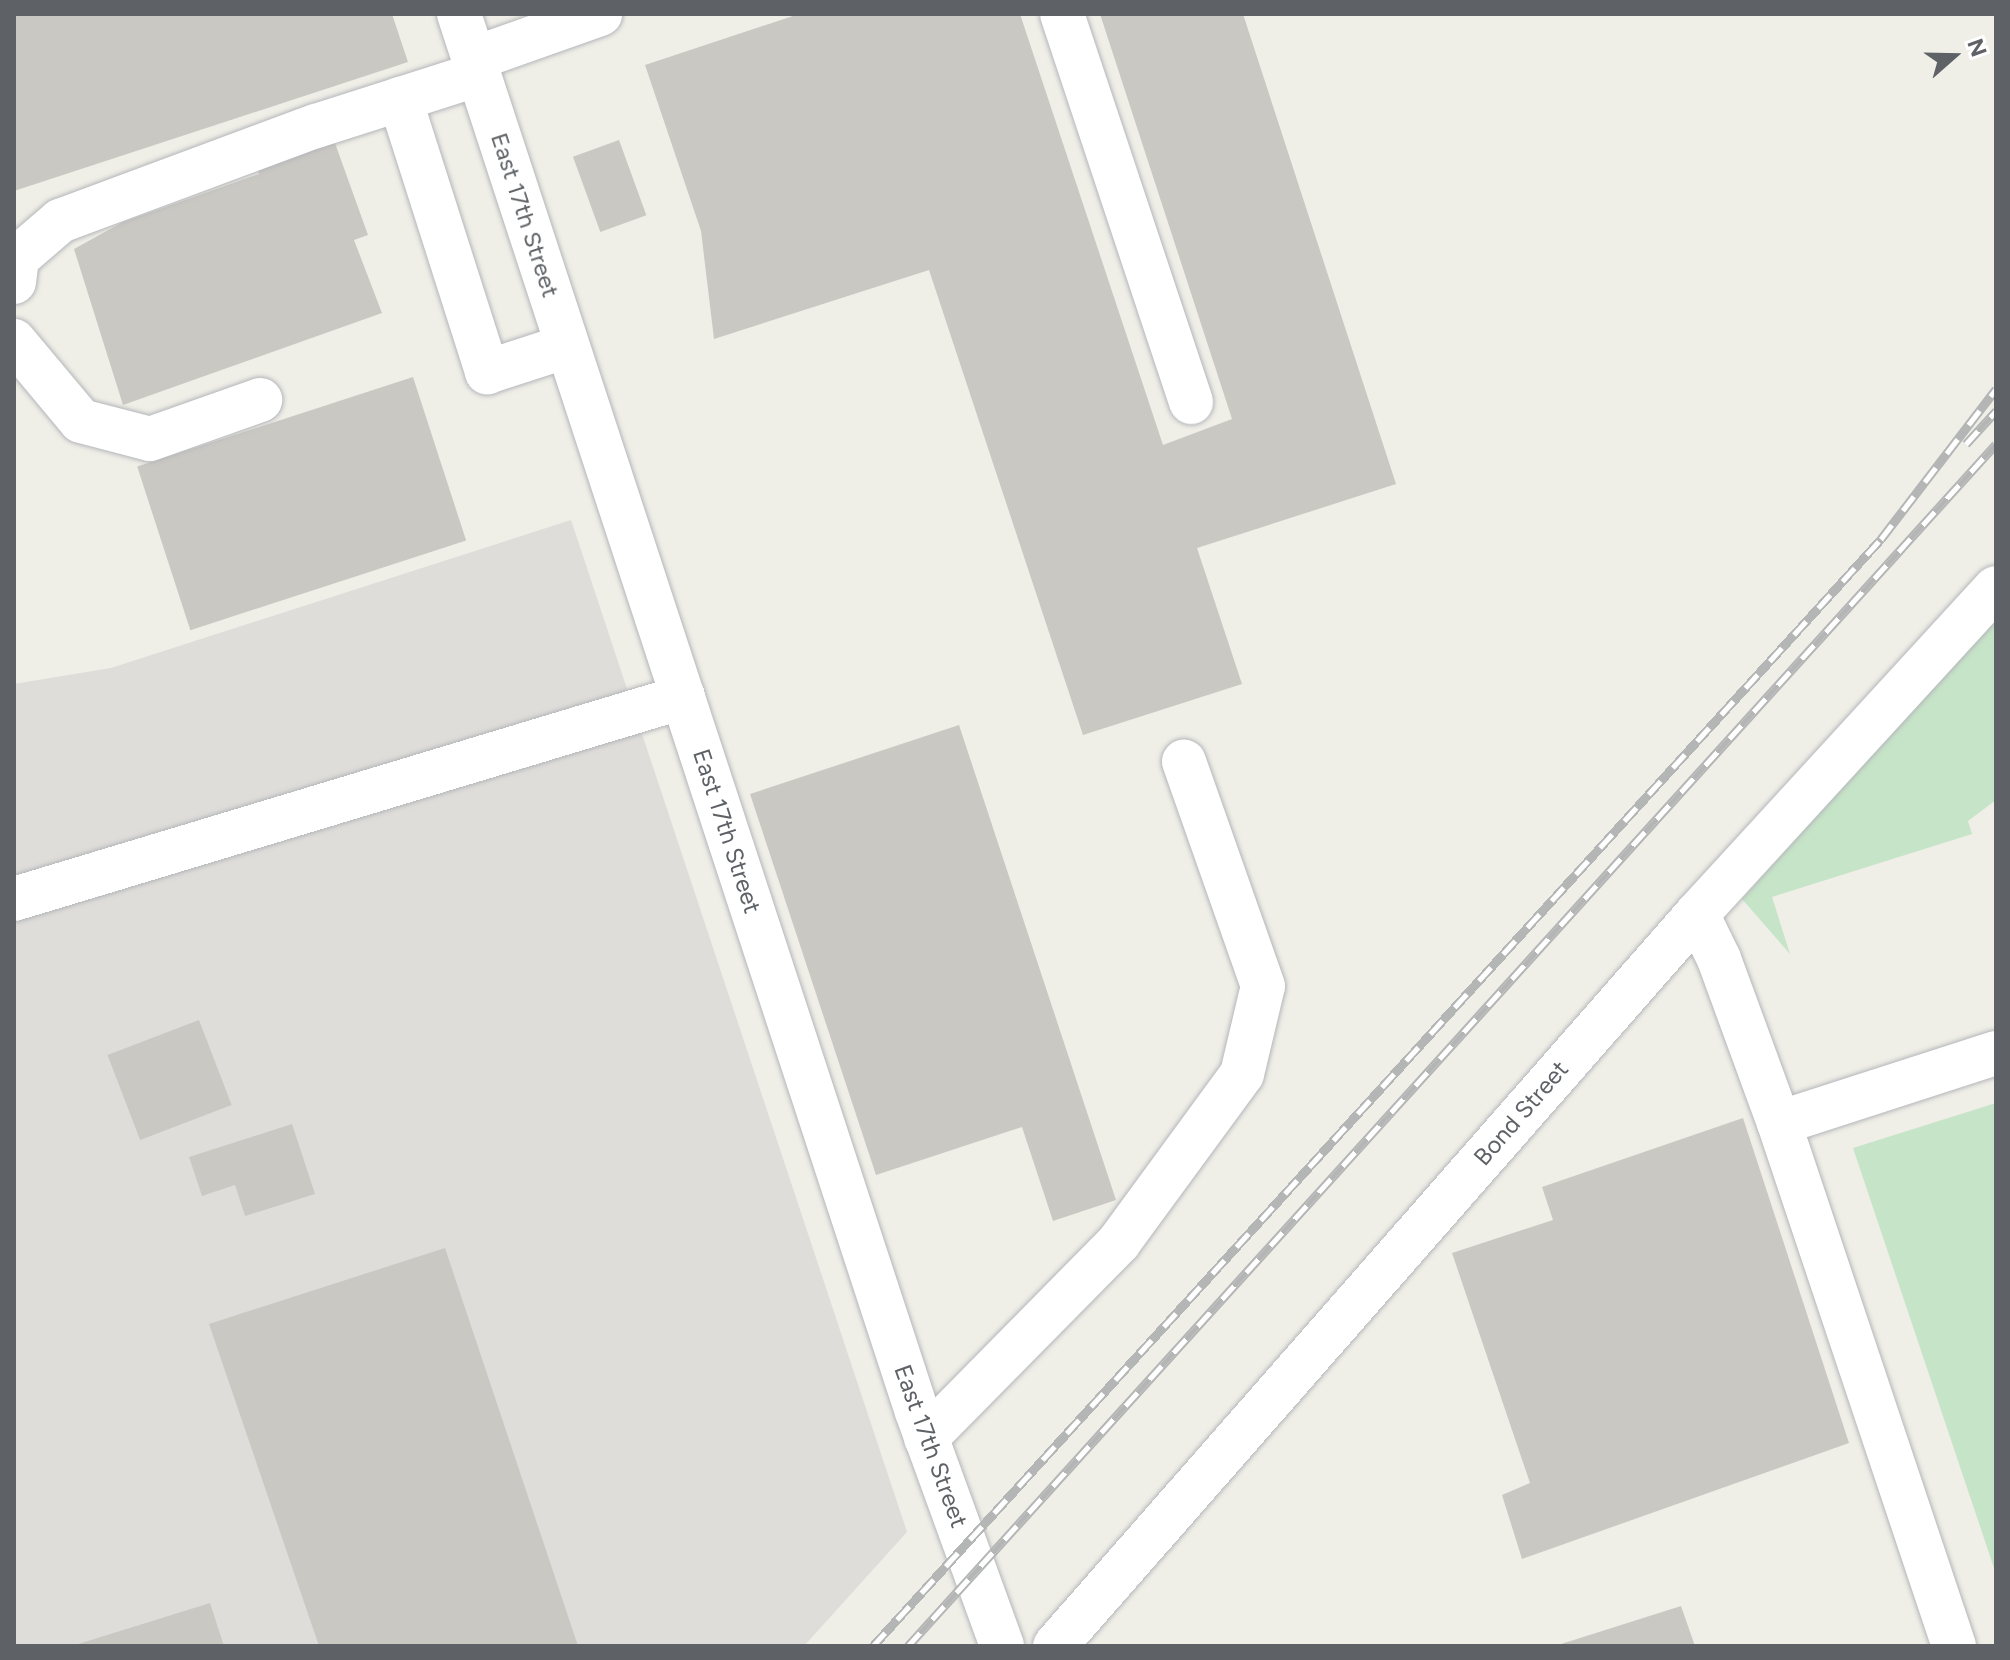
<!DOCTYPE html>
<html>
<head>
<meta charset="utf-8">
<style>
  body { margin:0 }
  #map { position:relative; width:2010px; height:1660px; overflow:hidden; background:#efeee7; font-family:Figtree,sans-serif }
  div>[style] { position:absolute }
  .industrial>* { inset:0; background:#deddd9 }
  .green>* { inset:0; background:#c6e4c8 }
  .building>* { inset:0; background:#cac8c3; transform-origin:0 0 }
  .roads { filter:drop-shadow(0 0 2px #b4b6ba) drop-shadow(0 0 2px #b4b6ba) }
  .minor>* { height:44px; margin:-22px; padding:0 22px; transform-origin:22px; border-radius:22px; background:#fff }
  .rail>* { height:9px; margin-top:-4.5px; transform-origin:0; background:repeating-linear-gradient(90deg,#fff 0 18px,#b4b5b5 0 36px); box-sizing:border-box; border-block:2px solid #b4b5b5 }
  span { translate:-50% -50%; white-space:nowrap; text-align:center; line-height:1.15; -webkit-text-stroke:6px #fff; paint-order:stroke }
  .street-label { font-size:24px; color:#5e6165 }
  .frame { position:absolute; inset:0; border:16px solid #5e6165; pointer-events:none }
  .north { position:absolute; left:1914px; top:16px; width:80px; height:80px; -webkit-text-stroke:6px #fff; paint-order:stroke; rotate:70deg; font-size:22px; font-weight:700; line-height:32px; text-align:center; color:#5e6165 }
  .north::after { content:''; display:block; margin:auto; width:28px; height:36px; background:#5e6165; clip-path:polygon(50% 0,100% 100%,50% 72%,0 100%) }
</style>
</head>
<body>
<div id="map">
  <div class="industrial">
    <i style="clip-path:polygon(571px 520px,907px 1532px,804px 1646px,14px 1646px,14px 684px,111px 668px)"></i>
  </div>
  <div class="green">
    <i style="clip-path:polygon(1996px 617px,1996px 800px,1968px 821px,1972px 834px,1772px 897px,1790px 954px,1742px 899px)"></i>
    <i style="clip-path:polygon(1996px 1103px,1996px 1574px,1853px 1148px)"></i>
  </div>
  <div class="building">
    <i style="clip-path:polygon(14px 14px,392px 14px,408px 62px,14px 191px)"></i>
    <i style="clip-path:polygon(799px 14px,1020px 14px,1163px 445px,1232px 419px,1100px 14px,1243px 14px,1396px 484px,1197px 548px,1242px 684px,1083px 735px,929px 270px,714px 339px,701px 231px,645px 65px)"></i>
    <i style="clip-path:polygon(331px 132px,368px 235px,354px 240px,382px 313px,123px 405px,74px 249px,123px 222px,259px 174px,254px 161px)"></i>
    <i style="left:619px;top:140px;width:80px;height:49px;rotate:70deg"></i>
    <i style="left:413px;top:377px;width:172px;height:290px;rotate:72deg"></i>
    <i style="clip-path:polygon(959px 725px,1116px 1200px,1053px 1221px,1022px 1127px,876px 1175px,750px 794px)"></i>
    <i style="left:199px;top:1020px;width:91px;height:98px;rotate:69deg"></i>
    <i style="clip-path:polygon(1743px 1118px,1849px 1443px,1522px 1559px,1502px 1495px,1530px 1483px,1452px 1253px,1553px 1220px,1542px 1187px)"></i>
    <i style="clip-path:polygon(292px 1124px,315px 1194px,245px 1216px,235px 1185px,202px 1196px,189px 1157px)"></i>
    <i style="clip-path:polygon(445px 1248px,578px 1646px,319px 1646px,209px 1324px)"></i>
    <i style="clip-path:polygon(210px 1603px,224px 1646px,75px 1646px,75px 1645px)"></i>
    <i style="clip-path:polygon(1681px 1606px,1695px 1646px,1558px 1646px,1558px 1645px)"></i>
  </div>
  <div class="roads">
    <div class="minor">
      <i style="left:459px;top:14px;width:1471px;rotate:71.86deg"></i>
      <i style="left:917px;top:1412px;width:249px;rotate:70deg"></i>
      <i style="left:1062px;top:14px;width:409px;rotate:71.6deg"></i>
      <i style="left:473px;top:59px;width:135px;rotate:-19.5deg"></i>
      <i style="left:400px;top:99px;width:287px;rotate:72.3deg"></i>
      <i style="left:487px;top:372px;width:84px;rotate:-18deg"></i>
      <i style="left:14px;top:282px;width:24px;rotate:-83deg"></i>
      <i style="left:17px;top:258px;width:57px;rotate:-40.7deg"></i>
      <i style="left:60px;top:221px;width:273px;rotate:-20.4deg"></i>
      <i style="left:316px;top:126px;width:171px;rotate:-17.7deg"></i>
      <i style="left:14px;top:341px;width:104px;rotate:50.1deg"></i>
      <i style="left:81px;top:421px;width:71px;rotate:14.6deg"></i>
      <i style="left:150px;top:439px;width:117px;rotate:-19.5deg"></i>
      <i style="left:14px;top:899px;width:699px;rotate:-16.8deg"></i>
      <i style="left:1697px;top:914px;width:50px;rotate:63.9deg"></i>
      <i style="left:1719px;top:959px;width:175px;rotate:69.9deg"></i>
      <i style="left:926px;top:1438px;width:275px;rotate:-45.4deg"></i>
      <i style="left:1119px;top:1242px;width:208px;rotate:-53.8deg"></i>
      <i style="left:1242px;top:1074px;width:90px;rotate:-76.6deg"></i>
      <i style="left:1263px;top:986px;width:238px;rotate:-109.4deg"></i>
      <i style="left:1055px;top:1646px;width:974px;rotate:-48.75deg"></i>
      <i style="left:1697px;top:914px;width:442px;rotate:-47.5deg"></i>
      <i style="left:1954px;top:1646px;width:552px;rotate:-108.5deg"></i>
      <i style="left:1779px;top:1123px;width:228px;rotate:-17.9deg"></i>
    </div>
  </div>
  <div class="rail">
    <i style="left:1966px;top:444px;width:45px;rotate:-47.7deg"></i>
    <i style="left:873px;top:1646px;width:1497px;rotate:-47.68deg"></i>
    <i style="left:1881px;top:539px;width:189px;rotate:-52.5deg"></i>
    <i style="left:908px;top:1646px;width:1621px;rotate:-47.85deg"></i>
  </div>
  <div class="street-label">
    <span style="left:525px;top:215px;rotate:72deg">East 17th Street</span>
    <span style="left:727px;top:831px;rotate:72deg">East 17th Street</span>
    <span style="left:1521px;top:1113px;rotate:-49deg">Bond Street</span>
    <span style="left:931px;top:1446px;rotate:70deg">East 17th Street</span>
  </div>
  <div class="frame"></div>
  <div class="north">N</div>
</div>
</body>
</html>
